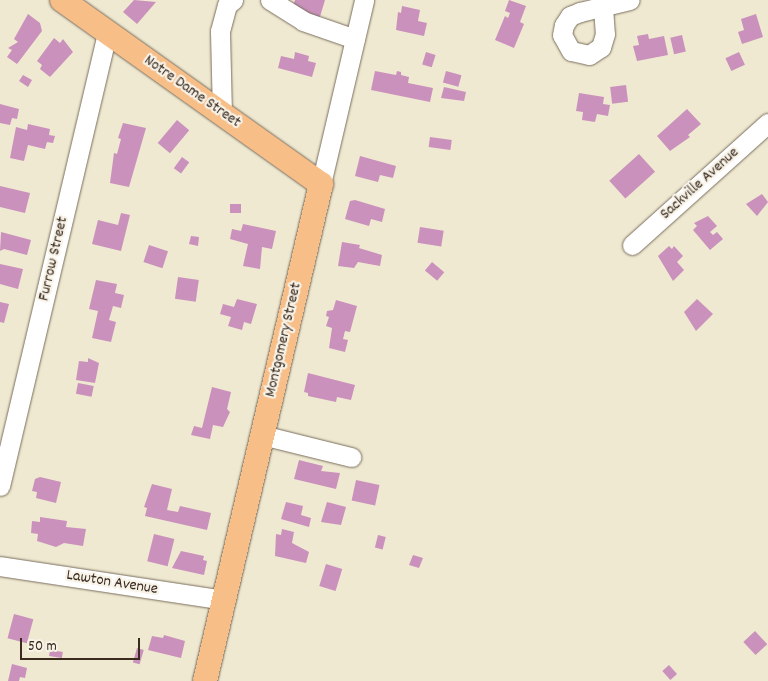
<!DOCTYPE html>
<html>
<head>
<meta charset="utf-8">
<style>
  body { margin:0 }
  #map { position:relative; width:768px; height:681px; overflow:hidden; background:#efe9d1; font-family:Dekko,sans-serif }
  div>[style] { position:absolute }
  .building>* { inset:0; background:#ca91bc; transform-origin:0 0 }
  .roads { filter:drop-shadow(0 0 1px #7a6d5d) drop-shadow(0 0 1px #7a6d5d) }
  .minor>* { height:19px; margin:-9.5px; padding:0 9.5px; transform-origin:9.5px; border-radius:9.5px; background:#fff }
  .major>* { height:24px; margin:-12px; padding:0 12px; transform-origin:12px; border-radius:12px; background:#f7be88 }
  span { translate:-50% -50%; white-space:nowrap; text-align:center; line-height:1.15; -webkit-text-stroke:4.5px #f7f3e8; paint-order:stroke }
  .street-label { font-size:16px; color:#3b2a1e }
  .scale { position:absolute; left:20px; top:638px; width:120px; height:22px; box-sizing:border-box; border:2px solid #3b2a1e; border-top:0; padding-left:6px; font-size:15px; line-height:18px; white-space:nowrap; color:#3b2a1e; -webkit-text-stroke:4px #f7f3e8; paint-order:stroke }
</style>
</head>
<body>
<div id="map">
  <div class="building">
    <i style="clip-path:polygon(134px 0,156px 2px,137px 24px,123px 12px)"></i>
    <i style="clip-path:polygon(295px 0,325px 0,319px 20px,293px 6px)"></i>
    <i style="clip-path:polygon(509px 0,526px 6px,520px 22px,524px 24px,514px 48px,495px 40px,505px 16px,508px 18px,510px 13px,505px 11px)"></i>
    <i style="clip-path:polygon(402px 6px,420px 10px,418px 21px,427px 23px,424px 36px,396px 30px,398px 12px,401px 13px)"></i>
    <i style="clip-path:polygon(28px 14px,40px 23px,42px 31px,17px 64px,7px 57px,12px 50px,8px 48px,18px 42px,14px 39px)"></i>
    <i style="clip-path:polygon(756px 14px,763px 37px,742px 44px,738px 32px,744px 30px,741px 19px)"></i>
    <i style="clip-path:polygon(648px 34px,649px 39px,664px 36px,668px 55px,637px 61px,633px 46px,639px 45px,637px 36px)"></i>
    <i style="left:682px;top:35px;width:17px;height:12px;rotate:77deg"></i>
    <i style="clip-path:polygon(54px 38px,60px 43px,63px 39px,73px 52px,50px 77px,40px 69px,42px 65px,37px 61px)"></i>
    <i style="clip-path:polygon(295px 52px,309px 56px,308px 61px,316px 63px,312px 77px,278px 68px,281px 56px,294px 59px)"></i>
    <i style="left:426px;top:52px;width:10px;height:13px;rotate:17deg"></i>
    <i style="left:739px;top:52px;width:14px;height:15px;rotate:65deg"></i>
    <i style="clip-path:polygon(375px 71px,396px 75px,397px 71px,401px 72px,401px 75px,409px 77px,408px 83px,433px 88px,430px 102px,371px 90px)"></i>
    <i style="left:446px;top:71px;width:16px;height:12px;rotate:15deg"></i>
    <i style="clip-path:polygon(23px 75px,32px 80px,28px 87px,19px 81px)"></i>
    <i style="left:626px;top:85px;width:17px;height:16px;rotate:83deg"></i>
    <i style="clip-path:polygon(444px 87px,466px 92px,464px 101px,441px 98px)"></i>
    <i style="clip-path:polygon(579px 93px,604px 97px,603px 104px,610px 105px,608px 116px,597px 114px,595px 122px,582px 120px,583px 112px,576px 111px)"></i>
    <i style="clip-path:polygon(0 104px,19px 109px,17px 119px,12px 118px,10px 125px,0 123px)"></i>
    <i style="clip-path:polygon(687px 109px,701px 124px,688px 135px,690px 137px,670px 151px,657px 136px)"></i>
    <i style="left:177px;top:120px;width:16px;height:30px;rotate:40deg"></i>
    <i style="clip-path:polygon(123px 123px,146px 128px,129px 187px,110px 183px,114px 153px,117px 154px,121px 139px,118px 138px)"></i>
    <i style="clip-path:polygon(28px 124px,50px 129px,49px 135px,55px 136px,53px 143px,47px 142px,45px 149px,28px 145px,24px 161px,10px 158px,16px 127px,27px 130px)"></i>
    <i style="left:430px;top:137px;width:22px;height:10px;rotate:8deg"></i>
    <i style="left:639px;top:154px;width:24px;height:40px;rotate:48deg"></i>
    <i style="clip-path:polygon(360px 156px,396px 166px,393px 178px,380px 175px,378px 182px,355px 176px)"></i>
    <i style="left:182px;top:157px;width:9px;height:14px;rotate:36deg"></i>
    <i style="clip-path:polygon(0 186px,30px 193px,25px 213px,0 207px)"></i>
    <i style="clip-path:polygon(762px 194px,768px 202px,757px 216px,746px 204px)"></i>
    <i style="clip-path:polygon(355px 200px,385px 209px,382px 222px,371px 219px,369px 226px,345px 219px,350px 201px)"></i>
    <i style="left:230px;top:204px;width:11px;height:9px"></i>
    <i style="clip-path:polygon(121px 213px,130px 215px,121px 251px,92px 244px,98px 220px,118px 225px)"></i>
    <i style="clip-path:polygon(708px 216px,717px 226px,710px 232px,713px 235px,717px 232px,723px 239px,710px 250px,693px 230px,697px 226px,694px 223px)"></i>
    <i style="clip-path:polygon(243px 224px,276px 231px,272px 249px,262px 247px,260px 269px,243px 266px,248px 244px,230px 239px,232px 229px,241px 231px)"></i>
    <i style="left:420px;top:227px;width:24px;height:16px;rotate:9deg"></i>
    <i style="clip-path:polygon(1px 232px,31px 240px,27px 255px,4px 249px,0 251px)"></i>
    <i style="clip-path:polygon(191px 236px,199px 237px,198px 246px,189px 244px)"></i>
    <i style="clip-path:polygon(342px 242px,360px 245px,359px 248px,382px 255px,380px 266px,358px 262px,354px 268px,338px 266px)"></i>
    <i style="left:149px;top:245px;width:20px;height:18px;rotate:18deg"></i>
    <i style="clip-path:polygon(669px 246px,672px 249px,674px 246px,683px 256px,677px 262px,684px 270px,673px 281px,658px 256px)"></i>
    <i style="left:432px;top:262px;width:16px;height:11px;rotate:40deg"></i>
    <i style="clip-path:polygon(0 264px,23px 269px,18px 289px,0 284px)"></i>
    <i style="left:178px;top:277px;width:21px;height:22px;rotate:8deg"></i>
    <i style="clip-path:polygon(96px 280px,117px 284px,115px 293px,124px 295px,121px 308px,113px 306px,109px 320px,116px 322px,111px 342px,92px 338px,98px 311px,89px 309px)"></i>
    <i style="clip-path:polygon(237px 299px,257px 304px,251px 324px,244px 322px,242px 330px,228px 326px,231px 317px,220px 314px,223px 304px,234px 307px)"></i>
    <i style="clip-path:polygon(697px 299px,713px 314px,696px 331px,684px 312px)"></i>
    <i style="clip-path:polygon(336px 300px,357px 306px,350px 332px,345px 331px,343px 339px,348px 340px,345px 352px,329px 348px,332px 328px,326px 326px,329px 317px,326px 316px,327px 311px,333px 310px)"></i>
    <i style="clip-path:polygon(0 302px,9px 304px,4px 323px,0 322px)"></i>
    <i style="clip-path:polygon(88px 358px,99px 363px,95px 383px,76px 380px,79px 361px,88px 362px)"></i>
    <i style="clip-path:polygon(308px 373px,355px 385px,351px 400px,337px 397px,336px 402px,308px 396px,308px 393px,304px 392px)"></i>
    <i style="left:78px;top:383px;width:16px;height:11px;rotate:11deg"></i>
    <i style="clip-path:polygon(212px 387px,231px 392px,227px 409px,230px 412px,223px 427px,213px 425px,210px 439px,191px 435px,194px 426px,202px 428px)"></i>
    <i style="clip-path:polygon(299px 460px,323px 466px,321px 471px,340px 473px,336px 489px,294px 479px)"></i>
    <i style="clip-path:polygon(40px 477px,61px 482px,56px 503px,36px 498px,37px 492px,32px 491px,35px 479px)"></i>
    <i style="left:356px;top:480px;width:24px;height:21px;rotate:12deg"></i>
    <i style="clip-path:polygon(152px 484px,172px 489px,167px 510px,178px 512px,180px 506px,211px 513px,207px 530px,145px 516px,147px 508px,144px 507px)"></i>
    <i style="clip-path:polygon(286px 502px,303px 506px,301px 515px,311px 518px,309px 527px,281px 519px)"></i>
    <i style="clip-path:polygon(327px 502px,346px 507px,341px 525px,321px 522px)"></i>
    <i style="clip-path:polygon(40px 517px,67px 521px,66px 527px,86px 529px,83px 546px,64px 543px,56px 547px,37px 541px,38px 534px,31px 533px,32px 521px,40px 522px)"></i>
    <i style="clip-path:polygon(282px 529px,294px 532px,292px 543px,309px 552px,306px 563px,275px 556px,276px 534px,281px 535px)"></i>
    <i style="left:154px;top:534px;width:21px;height:28px;rotate:14deg"></i>
    <i style="left:378px;top:535px;width:8px;height:13px;rotate:14deg"></i>
    <i style="clip-path:polygon(181px 551px,204px 556px,203px 560px,207px 561px,204px 575px,172px 568px)"></i>
    <i style="clip-path:polygon(413px 555px,423px 558px,419px 568px,409px 565px)"></i>
    <i style="left:326px;top:564px;width:17px;height:23px;rotate:17deg"></i>
    <i style="left:14px;top:614px;width:20px;height:25px;rotate:15deg"></i>
    <i style="left:755px;top:631px;width:18px;height:16px;rotate:47deg"></i>
    <i style="clip-path:polygon(164px 635px,185px 641px,181px 658px,148px 650px,152px 636px,163px 638px)"></i>
    <i style="left:137px;top:648px;width:7px;height:15px;rotate:16deg"></i>
    <i style="left:50px;top:650px;width:13px;height:6px;rotate:9deg"></i>
    <i style="clip-path:polygon(12px 664px,27px 668px,25px 678px,20px 677px,19px 681px,8px 681px)"></i>
    <i style="left:669px;top:665px;width:12px;height:9px;rotate:48deg"></i>
  </div>
  <div class="roads">
    <div class="minor">
      <i style="left:270px;top:0;width:39px;rotate:32deg"></i>
      <i style="left:303px;top:21px;width:55px;rotate:19.1deg"></i>
      <i style="left:603px;top:7px;width:27px;rotate:86deg"></i>
      <i style="left:605px;top:34px;width:14px;rotate:107deg"></i>
      <i style="left:601px;top:47px;width:14px;rotate:146deg"></i>
      <i style="left:589px;top:55px;width:18px;rotate:-167deg"></i>
      <i style="left:571px;top:51px;width:18px;rotate:-119deg"></i>
      <i style="left:562px;top:35px;width:10px;rotate:-79deg"></i>
      <i style="left:564px;top:25px;width:11px;rotate:-56deg"></i>
      <i style="left:570px;top:16px;width:11px;rotate:-22deg"></i>
      <i style="left:580px;top:12px;width:51px;rotate:-13.5deg"></i>
      <i style="left:222px;top:114px;width:83px;rotate:-91.4deg"></i>
      <i style="left:220px;top:31px;width:27px;rotate:-75deg"></i>
      <i style="left:227px;top:5px;width:8px;rotate:-40deg"></i>
      <i style="left:321px;top:184px;width:189px;rotate:-76.8deg"></i>
      <i style="left:632px;top:245px;width:183px;rotate:-41.9deg"></i>
      <i style="left:262px;top:435px;width:92px;rotate:13.9deg"></i>
      <i style="left:0;top:486px;width:466px;rotate:-76.7deg"></i>
      <i style="left:0;top:566px;width:227px;rotate:8.6deg"></i>
    </div>
    <div class="major">
      <i style="left:62px;top:0;width:318px;rotate:35.4deg"></i>
      <i style="left:321px;top:184px;width:510px;rotate:103.14deg"></i>
    </div>
  </div>
  <div class="street-label">
    <span style="left:192px;top:92px;rotate:35deg">Notre Dame Street</span>
    <span style="left:700px;top:184px;rotate:-42deg">Sackville Avenue</span>
    <span style="left:54px;top:259px;rotate:-77deg">Furrow Street</span>
    <span style="left:284px;top:340px;rotate:-77deg">Montgomery Street</span>
    <span style="left:112px;top:583px;rotate:9deg">Lawton Avenue</span>
  </div>
  <div class="scale">50 m</div>
</div>
</body>
</html>
